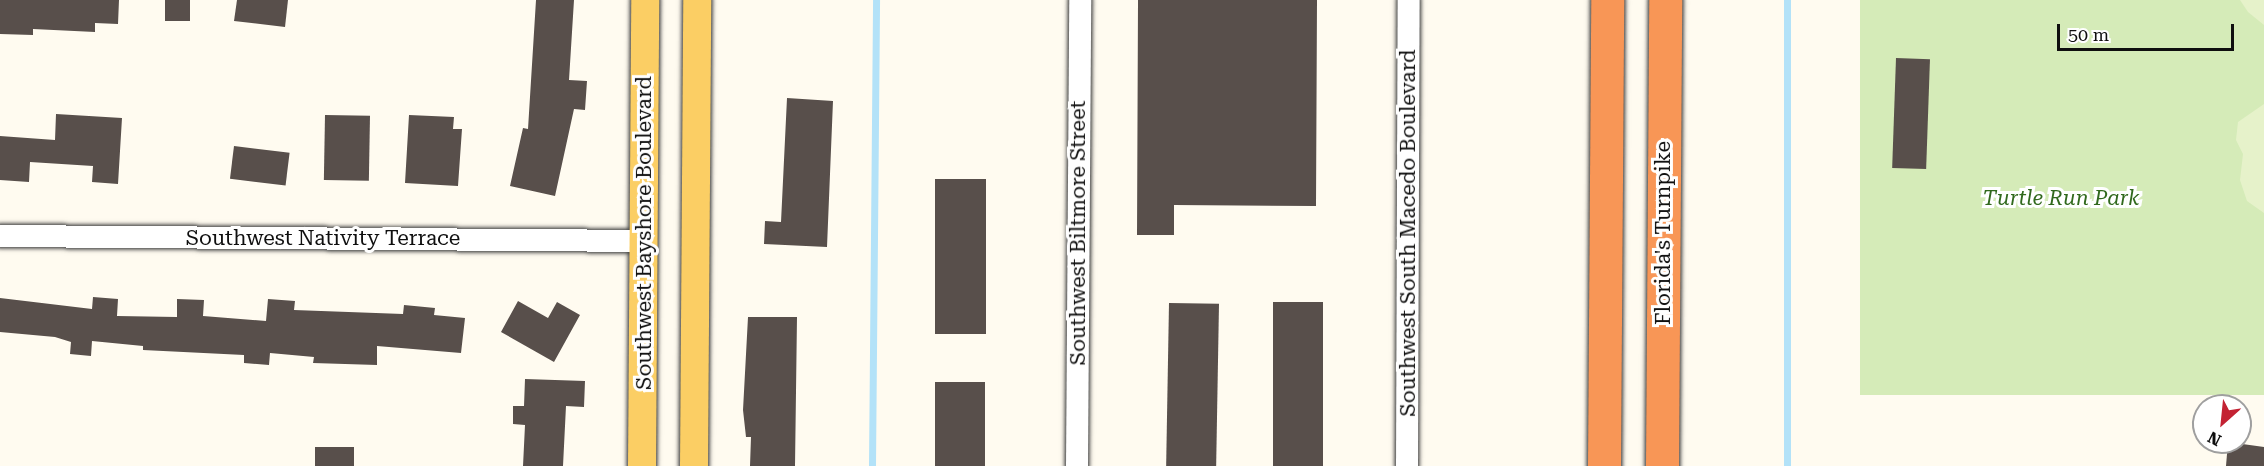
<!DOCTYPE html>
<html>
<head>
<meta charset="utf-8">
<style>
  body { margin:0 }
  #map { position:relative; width:2264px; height:466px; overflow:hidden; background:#fffbf0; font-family:"Roboto Serif",serif }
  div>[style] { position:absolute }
  .green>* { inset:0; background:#d5ebb8; transform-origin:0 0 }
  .pitch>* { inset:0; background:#e6f2ca }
  .stream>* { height:7px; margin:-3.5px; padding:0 3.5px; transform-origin:3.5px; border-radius:3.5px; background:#b3e2f8 }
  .building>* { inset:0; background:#584f4b; transform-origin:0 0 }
  .roads { filter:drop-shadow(0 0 2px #424242) drop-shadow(0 0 2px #424242) }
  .minor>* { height:22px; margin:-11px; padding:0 11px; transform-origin:11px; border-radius:11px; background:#fff }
  .major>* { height:28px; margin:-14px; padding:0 14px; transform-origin:14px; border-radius:14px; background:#fbce64 }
  .highway>* { height:33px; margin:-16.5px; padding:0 16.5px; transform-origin:16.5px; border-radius:16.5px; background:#f89656 }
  span { translate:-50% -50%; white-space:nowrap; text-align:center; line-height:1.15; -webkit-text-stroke:6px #fff; paint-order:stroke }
  .park-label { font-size:21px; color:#31691d; font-style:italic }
  .street-label { font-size:21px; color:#0f0f0f }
  .north { position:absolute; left:2192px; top:394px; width:60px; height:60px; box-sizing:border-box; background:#fff; border:2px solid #9f9f9f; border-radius:50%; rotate:207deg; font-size:16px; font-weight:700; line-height:24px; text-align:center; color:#0f0f0f }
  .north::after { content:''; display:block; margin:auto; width:21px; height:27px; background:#c32233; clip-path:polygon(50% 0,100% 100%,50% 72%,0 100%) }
  .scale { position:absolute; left:2057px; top:24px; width:177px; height:27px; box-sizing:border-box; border:3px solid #0f0f0f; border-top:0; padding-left:8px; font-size:18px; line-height:21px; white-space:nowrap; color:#0f0f0f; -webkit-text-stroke:4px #fff; paint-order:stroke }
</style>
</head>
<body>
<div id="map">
  <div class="green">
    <i style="left:1860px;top:0;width:404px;height:395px"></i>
  </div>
  <div class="pitch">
    <i style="clip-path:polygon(2240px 0,2264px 0,2264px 25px,2248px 12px)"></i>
    <i style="clip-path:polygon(2264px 104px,2264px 213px,2247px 201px,2240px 180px,2243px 154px,2236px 140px,2238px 122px)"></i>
  </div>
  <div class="stream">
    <i style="left:872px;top:466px;width:466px;rotate:-89.5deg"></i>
    <i style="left:1787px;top:466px;width:466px;rotate:-90deg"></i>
  </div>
  <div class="building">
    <i style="clip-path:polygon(0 0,119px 0,118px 24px,95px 23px,95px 32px,33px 29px,33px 35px,0 34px)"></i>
    <i style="left:165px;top:0;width:25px;height:21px"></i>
    <i style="clip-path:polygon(237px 0,288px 0,285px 27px,234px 21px)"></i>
    <i style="clip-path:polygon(536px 0,574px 0,569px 80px,587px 81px,585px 110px,574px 109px,555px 196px,510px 186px,523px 128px,528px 129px)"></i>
    <i style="clip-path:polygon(1138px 0,1317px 0,1316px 206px,1174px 205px,1174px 235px,1137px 235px)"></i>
    <i style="left:1896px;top:58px;width:34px;height:110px;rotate:2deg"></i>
    <i style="clip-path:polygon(787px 98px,833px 101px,827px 247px,764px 244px,765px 221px,781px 222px)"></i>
    <i style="clip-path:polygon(56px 114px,122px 118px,118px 184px,92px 182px,93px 166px,30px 162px,29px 182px,0 180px,0 136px,55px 140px)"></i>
    <i style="left:325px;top:115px;width:45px;height:65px;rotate:1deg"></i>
    <i style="clip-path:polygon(409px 115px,454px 117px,453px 129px,462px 129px,458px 186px,405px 183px)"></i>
    <i style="left:234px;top:146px;width:56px;height:33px;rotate:7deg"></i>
    <i style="left:935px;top:179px;width:51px;height:155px"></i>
    <i style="clip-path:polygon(93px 297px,118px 299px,117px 316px,177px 317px,177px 299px,204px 300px,203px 316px,266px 321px,268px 299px,295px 301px,294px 310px,403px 314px,404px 305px,435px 308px,434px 315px,465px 318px,461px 353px,377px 346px,377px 365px,313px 363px,314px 357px,270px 353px,269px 365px,244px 363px,244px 355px,143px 350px,143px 346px,92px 341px,91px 356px,70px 354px,71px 342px,55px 337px,0 332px,0 298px,92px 309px)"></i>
    <i style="clip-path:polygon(518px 301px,548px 318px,557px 302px,580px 315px,554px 362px,501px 332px)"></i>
    <i style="left:1273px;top:302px;width:50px;height:164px"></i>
    <i style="left:1169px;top:303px;width:50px;height:163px;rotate:1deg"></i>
    <i style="clip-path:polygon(748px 317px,797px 317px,795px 466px,750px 466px,751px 437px,746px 437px,743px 410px)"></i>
    <i style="clip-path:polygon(525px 379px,585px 381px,584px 407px,566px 406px,563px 466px,523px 466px,525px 425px,513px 424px,513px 406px,524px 406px)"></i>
    <i style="left:935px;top:382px;width:50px;height:84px"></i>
    <i style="clip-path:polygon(2228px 442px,2264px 447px,2264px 466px,2226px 466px)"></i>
    <i style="left:315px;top:447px;width:39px;height:19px"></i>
  </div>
  <div class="roads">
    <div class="minor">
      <i style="left:0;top:236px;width:645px;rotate:0.44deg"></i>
      <i style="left:1077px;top:466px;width:466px;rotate:-89.6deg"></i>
      <i style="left:1407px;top:466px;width:466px;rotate:-89.8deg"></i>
    </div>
    <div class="major">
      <i style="left:642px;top:466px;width:466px;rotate:-89.6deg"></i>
      <i style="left:694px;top:466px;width:466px;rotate:-89.6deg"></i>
    </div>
    <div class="highway">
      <i style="left:1604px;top:466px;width:466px;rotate:-89.6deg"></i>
      <i style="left:1662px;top:466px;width:466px;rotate:-89.6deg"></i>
    </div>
  </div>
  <div class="park-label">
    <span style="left:2061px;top:198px">Turtle Run Park</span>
  </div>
  <div class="street-label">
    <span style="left:644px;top:233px;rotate:-90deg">Southwest Bayshore Boulevard</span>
    <span style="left:1078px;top:233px;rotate:-90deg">Southwest Biltmore Street</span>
    <span style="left:1408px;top:233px;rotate:-90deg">Southwest South Macedo Boulevard</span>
    <span style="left:1663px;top:233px;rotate:-90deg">Florida's Turnpike</span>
    <span style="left:323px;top:238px">Southwest Nativity Terrace</span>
  </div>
  <div class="north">N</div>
  <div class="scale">50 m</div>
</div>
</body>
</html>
